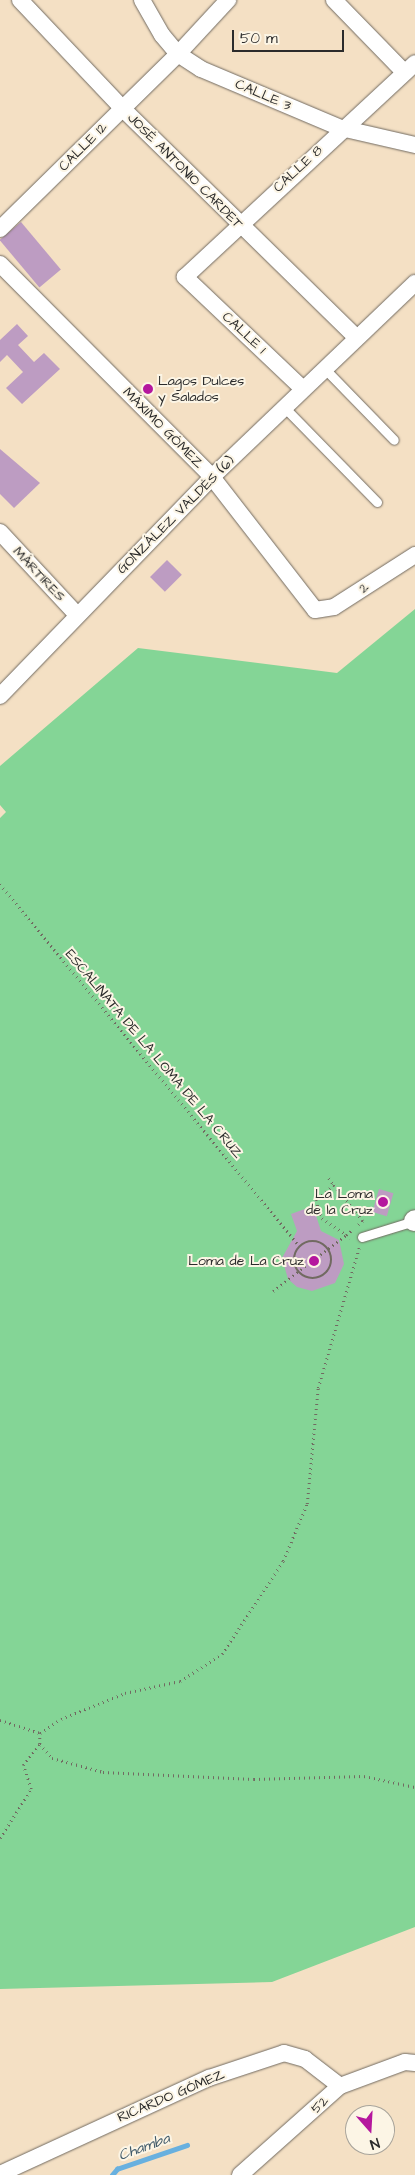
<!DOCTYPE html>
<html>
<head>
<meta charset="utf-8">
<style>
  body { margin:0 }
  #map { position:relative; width:415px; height:2175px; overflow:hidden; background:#f4e0c4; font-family:"Architects Daughter",sans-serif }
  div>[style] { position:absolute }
  .green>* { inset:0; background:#84d596 }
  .stream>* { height:4.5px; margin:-2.25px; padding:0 2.25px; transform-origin:2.25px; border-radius:2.25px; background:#68b0df }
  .building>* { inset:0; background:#bd9cc2; transform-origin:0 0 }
  .path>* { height:2.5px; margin-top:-1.25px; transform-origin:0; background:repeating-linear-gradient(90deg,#716a61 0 1px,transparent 0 5px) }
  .path>.ring { margin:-1.25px; padding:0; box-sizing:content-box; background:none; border:2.5px solid #716a61; border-radius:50% }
  .roads { filter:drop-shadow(0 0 1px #716a61) drop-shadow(0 0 1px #716a61) }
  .service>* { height:9px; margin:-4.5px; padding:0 4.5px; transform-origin:4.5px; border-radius:4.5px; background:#fff }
  .minor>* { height:16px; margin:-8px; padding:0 8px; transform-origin:8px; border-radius:8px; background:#fff }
  .tertiary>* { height:20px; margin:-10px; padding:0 10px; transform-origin:10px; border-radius:10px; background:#fff }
  .dots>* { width:14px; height:14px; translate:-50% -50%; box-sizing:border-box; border:2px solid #fcf5e5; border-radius:50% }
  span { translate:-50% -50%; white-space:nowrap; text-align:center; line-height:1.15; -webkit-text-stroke:4px #fcf5e5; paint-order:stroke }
  .street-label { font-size:14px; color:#2b2b2b }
  .poi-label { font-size:14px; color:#2b2b2b }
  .left { translate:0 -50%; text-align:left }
  .right { translate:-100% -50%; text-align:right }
  .water-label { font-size:15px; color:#405a6a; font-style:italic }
  .north { position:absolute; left:345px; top:2105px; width:50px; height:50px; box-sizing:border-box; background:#fcf5e5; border:1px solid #a8a49b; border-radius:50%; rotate:161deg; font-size:14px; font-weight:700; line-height:20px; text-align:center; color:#2b2b2b }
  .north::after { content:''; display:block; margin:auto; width:18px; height:22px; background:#b5179e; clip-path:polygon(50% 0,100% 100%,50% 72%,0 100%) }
  .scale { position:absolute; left:232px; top:30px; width:112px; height:22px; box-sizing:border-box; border:2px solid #2b2b2b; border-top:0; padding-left:6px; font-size:15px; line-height:18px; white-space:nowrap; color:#2b2b2b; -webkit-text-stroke:4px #fcf5e5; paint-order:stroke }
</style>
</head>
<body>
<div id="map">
  <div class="green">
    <i style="clip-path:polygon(415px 609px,415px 1927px,272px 1982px,0 1989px,0 818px,6px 812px,0 805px,0 766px,138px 648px,337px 673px)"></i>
  </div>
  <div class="stream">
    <i style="left:112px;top:2175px;width:8px;rotate:-50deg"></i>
    <i style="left:117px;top:2169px;width:74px;rotate:-18.9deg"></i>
  </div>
  <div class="building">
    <i style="left:21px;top:222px;width:62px;height:28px;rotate:50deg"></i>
    <i style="clip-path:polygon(17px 324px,28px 336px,18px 345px,34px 362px,44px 353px,60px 369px,22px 404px,6px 388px,23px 372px,7px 355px,0 362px,0 340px)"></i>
    <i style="clip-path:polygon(0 449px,40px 483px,14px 508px,0 494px)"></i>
    <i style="left:167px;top:560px;width:21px;height:24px;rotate:45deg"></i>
    <i style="left:379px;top:1189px;width:15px;height:24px;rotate:16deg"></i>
    <i style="clip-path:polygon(313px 1206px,321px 1231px,339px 1240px,344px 1264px,335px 1283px,312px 1291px,297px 1287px,288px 1279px,282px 1258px,297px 1231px,291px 1214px)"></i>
  </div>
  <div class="path">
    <i style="left:0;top:884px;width:470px;rotate:50.4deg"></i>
    <i style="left:329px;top:1178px;width:9px;rotate:54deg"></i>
    <i style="left:334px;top:1185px;width:23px;rotate:140deg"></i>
    <i style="left:316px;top:1200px;width:19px;rotate:72deg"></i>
    <i style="left:322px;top:1218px;width:29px;rotate:35deg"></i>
    <i style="left:346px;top:1235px;width:8px;rotate:-40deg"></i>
    <i style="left:334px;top:1185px;width:46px;rotate:51.1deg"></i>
    <i style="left:363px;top:1221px;width:6px;rotate:141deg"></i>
    <i class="ring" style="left:294px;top:1241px;width:35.5px;height:35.5px"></i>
    <i style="left:273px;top:1291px;width:92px;rotate:-37.5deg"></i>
    <i style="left:346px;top:1235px;width:5px;rotate:37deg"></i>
    <i style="left:0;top:1720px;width:42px;rotate:18deg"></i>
    <i style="left:40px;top:1733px;width:25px;rotate:-34deg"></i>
    <i style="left:61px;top:1719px;width:69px;rotate:-22.1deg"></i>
    <i style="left:125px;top:1693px;width:56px;rotate:-12.3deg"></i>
    <i style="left:180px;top:1681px;width:50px;rotate:-32.7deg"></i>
    <i style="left:222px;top:1654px;width:111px;rotate:-56.7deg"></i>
    <i style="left:283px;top:1561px;width:62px;rotate:-67.2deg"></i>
    <i style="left:307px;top:1504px;width:117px;rotate:-84.6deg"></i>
    <i style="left:318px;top:1388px;width:146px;rotate:-73.7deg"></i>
    <i style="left:40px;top:1733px;width:11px;rotate:90deg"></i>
    <i style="left:40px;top:1744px;width:18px;rotate:49deg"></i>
    <i style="left:52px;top:1758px;width:53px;rotate:15.4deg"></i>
    <i style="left:103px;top:1772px;width:151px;rotate:2.7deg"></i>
    <i style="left:254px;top:1779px;width:110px;rotate:-1.6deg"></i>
    <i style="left:364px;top:1776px;width:52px;rotate:12.2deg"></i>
    <i style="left:0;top:1838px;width:58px;rotate:-57.7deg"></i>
    <i style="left:31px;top:1789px;width:25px;rotate:-108deg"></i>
    <i style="left:23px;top:1765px;width:27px;rotate:-51deg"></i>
  </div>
  <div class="roads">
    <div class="service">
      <i style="left:324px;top:368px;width:100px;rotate:45.8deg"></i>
      <i style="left:284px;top:407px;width:133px;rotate:45.6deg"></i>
      <i style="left:362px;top:1237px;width:54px;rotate:-17.1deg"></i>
    </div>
    <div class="minor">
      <i style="left:20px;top:0;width:149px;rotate:46.6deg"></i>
      <i style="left:122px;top:108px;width:327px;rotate:44.4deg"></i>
      <i style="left:142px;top:0;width:40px;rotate:60.3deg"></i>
      <i style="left:162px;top:35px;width:25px;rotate:50deg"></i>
      <i style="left:178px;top:54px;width:27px;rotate:33deg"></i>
      <i style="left:201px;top:69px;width:152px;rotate:22.9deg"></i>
      <i style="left:341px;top:128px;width:76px;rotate:12.9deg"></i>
      <i style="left:334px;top:0;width:100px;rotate:45.8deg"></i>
      <i style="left:0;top:229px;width:250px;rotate:-44.5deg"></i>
      <i style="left:178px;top:54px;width:74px;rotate:-47.2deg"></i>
      <i style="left:0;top:264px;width:301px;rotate:45.1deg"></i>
      <i style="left:212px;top:477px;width:168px;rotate:52.2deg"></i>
      <i style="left:315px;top:610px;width:19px;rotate:-9deg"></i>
      <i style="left:334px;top:607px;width:96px;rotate:-32.7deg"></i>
      <i style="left:303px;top:389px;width:163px;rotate:-136.5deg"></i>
      <i style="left:185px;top:277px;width:314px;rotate:-42.9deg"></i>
      <i style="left:0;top:532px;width:113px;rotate:47.1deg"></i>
      <i style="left:0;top:696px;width:305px;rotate:-45.9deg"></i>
      <i style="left:212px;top:477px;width:281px;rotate:-43.7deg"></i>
      <i style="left:0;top:2174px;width:230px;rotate:-24.7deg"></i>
      <i style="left:209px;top:2078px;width:79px;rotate:-18.4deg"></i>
      <i style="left:284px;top:2053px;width:22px;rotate:16deg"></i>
      <i style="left:305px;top:2059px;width:44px;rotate:37.6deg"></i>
      <i style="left:240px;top:2175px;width:134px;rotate:-41.7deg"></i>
      <i style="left:340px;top:2086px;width:69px;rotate:-20.3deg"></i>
      <i style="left:405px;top:2062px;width:10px;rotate:6deg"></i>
    </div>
    <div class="tertiary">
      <i style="left:414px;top:1221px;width:1px;rotate:-45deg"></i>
    </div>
  </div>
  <div class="dots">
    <i style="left:148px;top:389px;background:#b5179e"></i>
    <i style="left:383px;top:1202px;background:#b5179e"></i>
    <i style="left:314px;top:1261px;background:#b5179e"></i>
  </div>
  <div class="street-label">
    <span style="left:263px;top:95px;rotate:23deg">CALLE 3</span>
    <span style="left:83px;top:147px;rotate:-45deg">CALLE 12</span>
    <span style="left:298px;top:169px;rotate:-43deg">CALLE 8</span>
    <span style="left:185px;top:171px;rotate:45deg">JOSÉ ANTONIO CARDET</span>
    <span style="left:244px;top:333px;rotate:43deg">CALLE 1</span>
    <span style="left:163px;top:428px;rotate:45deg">MÁXIMO GÓMEZ</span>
    <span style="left:176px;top:515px;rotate:-45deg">GONZÁLEZ VALDÉS (6)</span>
    <span style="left:39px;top:574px;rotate:47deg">MÁRTIRES</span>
    <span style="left:364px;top:588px;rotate:-35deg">2</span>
    <span style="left:154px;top:1054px;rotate:50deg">ESCALINATA DE LA LOMA DE LA CRUZ</span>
    <span style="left:171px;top:2096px;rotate:-23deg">RICARDO GÓMEZ</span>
    <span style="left:320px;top:2105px;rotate:-42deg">52</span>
  </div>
  <div class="poi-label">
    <span class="left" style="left:158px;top:389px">Lagos Dulces<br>y Salados</span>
    <span class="right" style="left:373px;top:1202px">La Loma<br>de la Cruz</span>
    <span class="right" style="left:304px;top:1261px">Loma de La Cruz</span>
  </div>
  <div class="water-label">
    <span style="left:144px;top:2147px;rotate:-20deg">Chamba</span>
  </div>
  <div class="north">N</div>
  <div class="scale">50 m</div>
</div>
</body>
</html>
